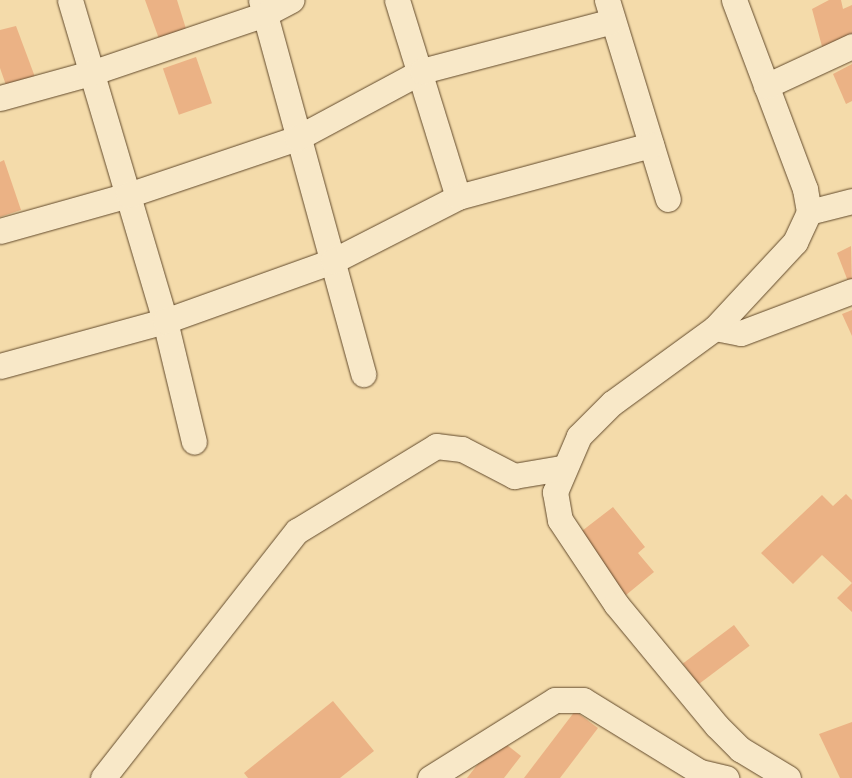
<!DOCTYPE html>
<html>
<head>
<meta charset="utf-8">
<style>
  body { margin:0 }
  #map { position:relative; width:852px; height:778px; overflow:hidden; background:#f4dbaa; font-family:"Gentium Book Plus",serif }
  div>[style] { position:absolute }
  .building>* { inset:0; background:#ebb285; transform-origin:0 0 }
  .roads { filter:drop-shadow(0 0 1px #624a2c) drop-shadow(0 0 1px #624a2c) }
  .minor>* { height:25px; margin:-12.5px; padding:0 12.5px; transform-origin:12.5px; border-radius:12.5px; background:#f8e8c8 }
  span { translate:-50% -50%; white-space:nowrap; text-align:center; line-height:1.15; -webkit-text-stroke:4px #f8e8c8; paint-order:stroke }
</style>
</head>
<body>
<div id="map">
  <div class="building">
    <i style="clip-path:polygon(145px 0,177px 0,187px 32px,159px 39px)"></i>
    <i style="clip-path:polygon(829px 0,841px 0,843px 9px,852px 5px,852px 41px,824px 54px,812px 9px)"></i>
    <i style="clip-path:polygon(16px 26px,35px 77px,7px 88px,0 68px,0 30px)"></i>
    <i style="left:196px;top:57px;width:49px;height:35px;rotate:71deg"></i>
    <i style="clip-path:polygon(852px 64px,852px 101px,846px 104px,833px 74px)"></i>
    <i style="clip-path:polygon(4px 160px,21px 210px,0 217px,0 162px)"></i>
    <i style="clip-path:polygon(851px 246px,852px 288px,851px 289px,837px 253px)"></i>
    <i style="clip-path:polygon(852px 310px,852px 336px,842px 314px)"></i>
    <i style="clip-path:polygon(846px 494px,852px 500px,852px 612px,837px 598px,852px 583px,822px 555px,793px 584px,761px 553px,822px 495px,833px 506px)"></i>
    <i style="clip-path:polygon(613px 507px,645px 547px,638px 553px,654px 572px,626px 595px,578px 534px)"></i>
    <i style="left:734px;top:625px;width:26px;height:64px;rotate:53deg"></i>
    <i style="clip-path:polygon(333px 701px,374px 751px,340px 778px,248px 778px,244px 773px)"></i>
    <i style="clip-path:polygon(575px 711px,598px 728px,560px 778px,524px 778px)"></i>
    <i style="clip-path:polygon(852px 722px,852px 778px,840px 778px,819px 734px)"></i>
    <i style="clip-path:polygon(498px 738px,521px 756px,504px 778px,467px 778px)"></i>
  </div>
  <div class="roads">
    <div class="minor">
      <i style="left:70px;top:0;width:335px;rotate:73.5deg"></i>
      <i style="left:165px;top:321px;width:124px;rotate:76.5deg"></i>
      <i style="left:261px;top:0;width:388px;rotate:74.7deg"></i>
      <i style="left:397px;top:0;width:206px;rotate:72.8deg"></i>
      <i style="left:607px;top:0;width:208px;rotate:73deg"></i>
      <i style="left:734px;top:0;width:202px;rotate:69.4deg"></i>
      <i style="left:805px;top:189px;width:23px;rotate:80deg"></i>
      <i style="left:809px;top:212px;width:33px;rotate:115deg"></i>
      <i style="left:795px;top:242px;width:117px;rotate:132.9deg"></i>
      <i style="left:715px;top:328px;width:127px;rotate:143.9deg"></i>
      <i style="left:612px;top:403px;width:47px;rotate:135deg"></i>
      <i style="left:579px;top:436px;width:61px;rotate:113.2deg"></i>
      <i style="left:555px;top:492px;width:28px;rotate:80deg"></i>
      <i style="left:560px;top:520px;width:101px;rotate:56.3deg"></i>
      <i style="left:616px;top:604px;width:158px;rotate:50.4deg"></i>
      <i style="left:717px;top:726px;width:33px;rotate:45deg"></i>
      <i style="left:740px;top:749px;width:56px;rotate:31.1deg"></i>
      <i style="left:766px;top:86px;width:95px;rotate:-24.9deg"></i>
      <i style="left:0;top:98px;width:94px;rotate:-15.4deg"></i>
      <i style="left:91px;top:73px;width:184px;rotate:-18.7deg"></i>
      <i style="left:265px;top:14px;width:30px;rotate:-28deg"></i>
      <i style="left:809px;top:212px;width:44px;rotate:-14.3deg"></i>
      <i style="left:0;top:231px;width:133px;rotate:-15.7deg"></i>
      <i style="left:128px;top:195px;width:178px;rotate:-18.6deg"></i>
      <i style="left:297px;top:138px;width:142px;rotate:-28.2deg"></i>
      <i style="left:422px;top:71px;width:196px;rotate:-14.7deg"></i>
      <i style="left:715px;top:328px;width:26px;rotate:11deg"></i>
      <i style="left:741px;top:333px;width:119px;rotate:-20.7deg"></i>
      <i style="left:0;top:366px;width:171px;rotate:-15.3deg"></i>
      <i style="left:165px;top:321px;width:178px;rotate:-19.7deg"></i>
      <i style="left:333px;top:261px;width:140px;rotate:-27.1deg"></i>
      <i style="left:458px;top:197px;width:200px;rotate:-15.1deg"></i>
      <i style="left:103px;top:778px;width:314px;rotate:-51.9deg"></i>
      <i style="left:297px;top:531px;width:163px;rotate:-31.4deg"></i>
      <i style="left:436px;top:446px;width:26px;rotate:7deg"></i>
      <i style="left:462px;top:449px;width:59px;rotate:27.4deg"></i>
      <i style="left:514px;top:476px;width:49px;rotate:-9.5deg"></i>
      <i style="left:430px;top:778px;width:147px;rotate:-32deg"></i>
      <i style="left:555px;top:700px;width:28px"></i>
      <i style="left:583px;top:700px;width:137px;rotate:31.6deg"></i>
      <i style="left:700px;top:772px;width:27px;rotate:13deg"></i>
    </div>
  </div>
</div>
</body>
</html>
